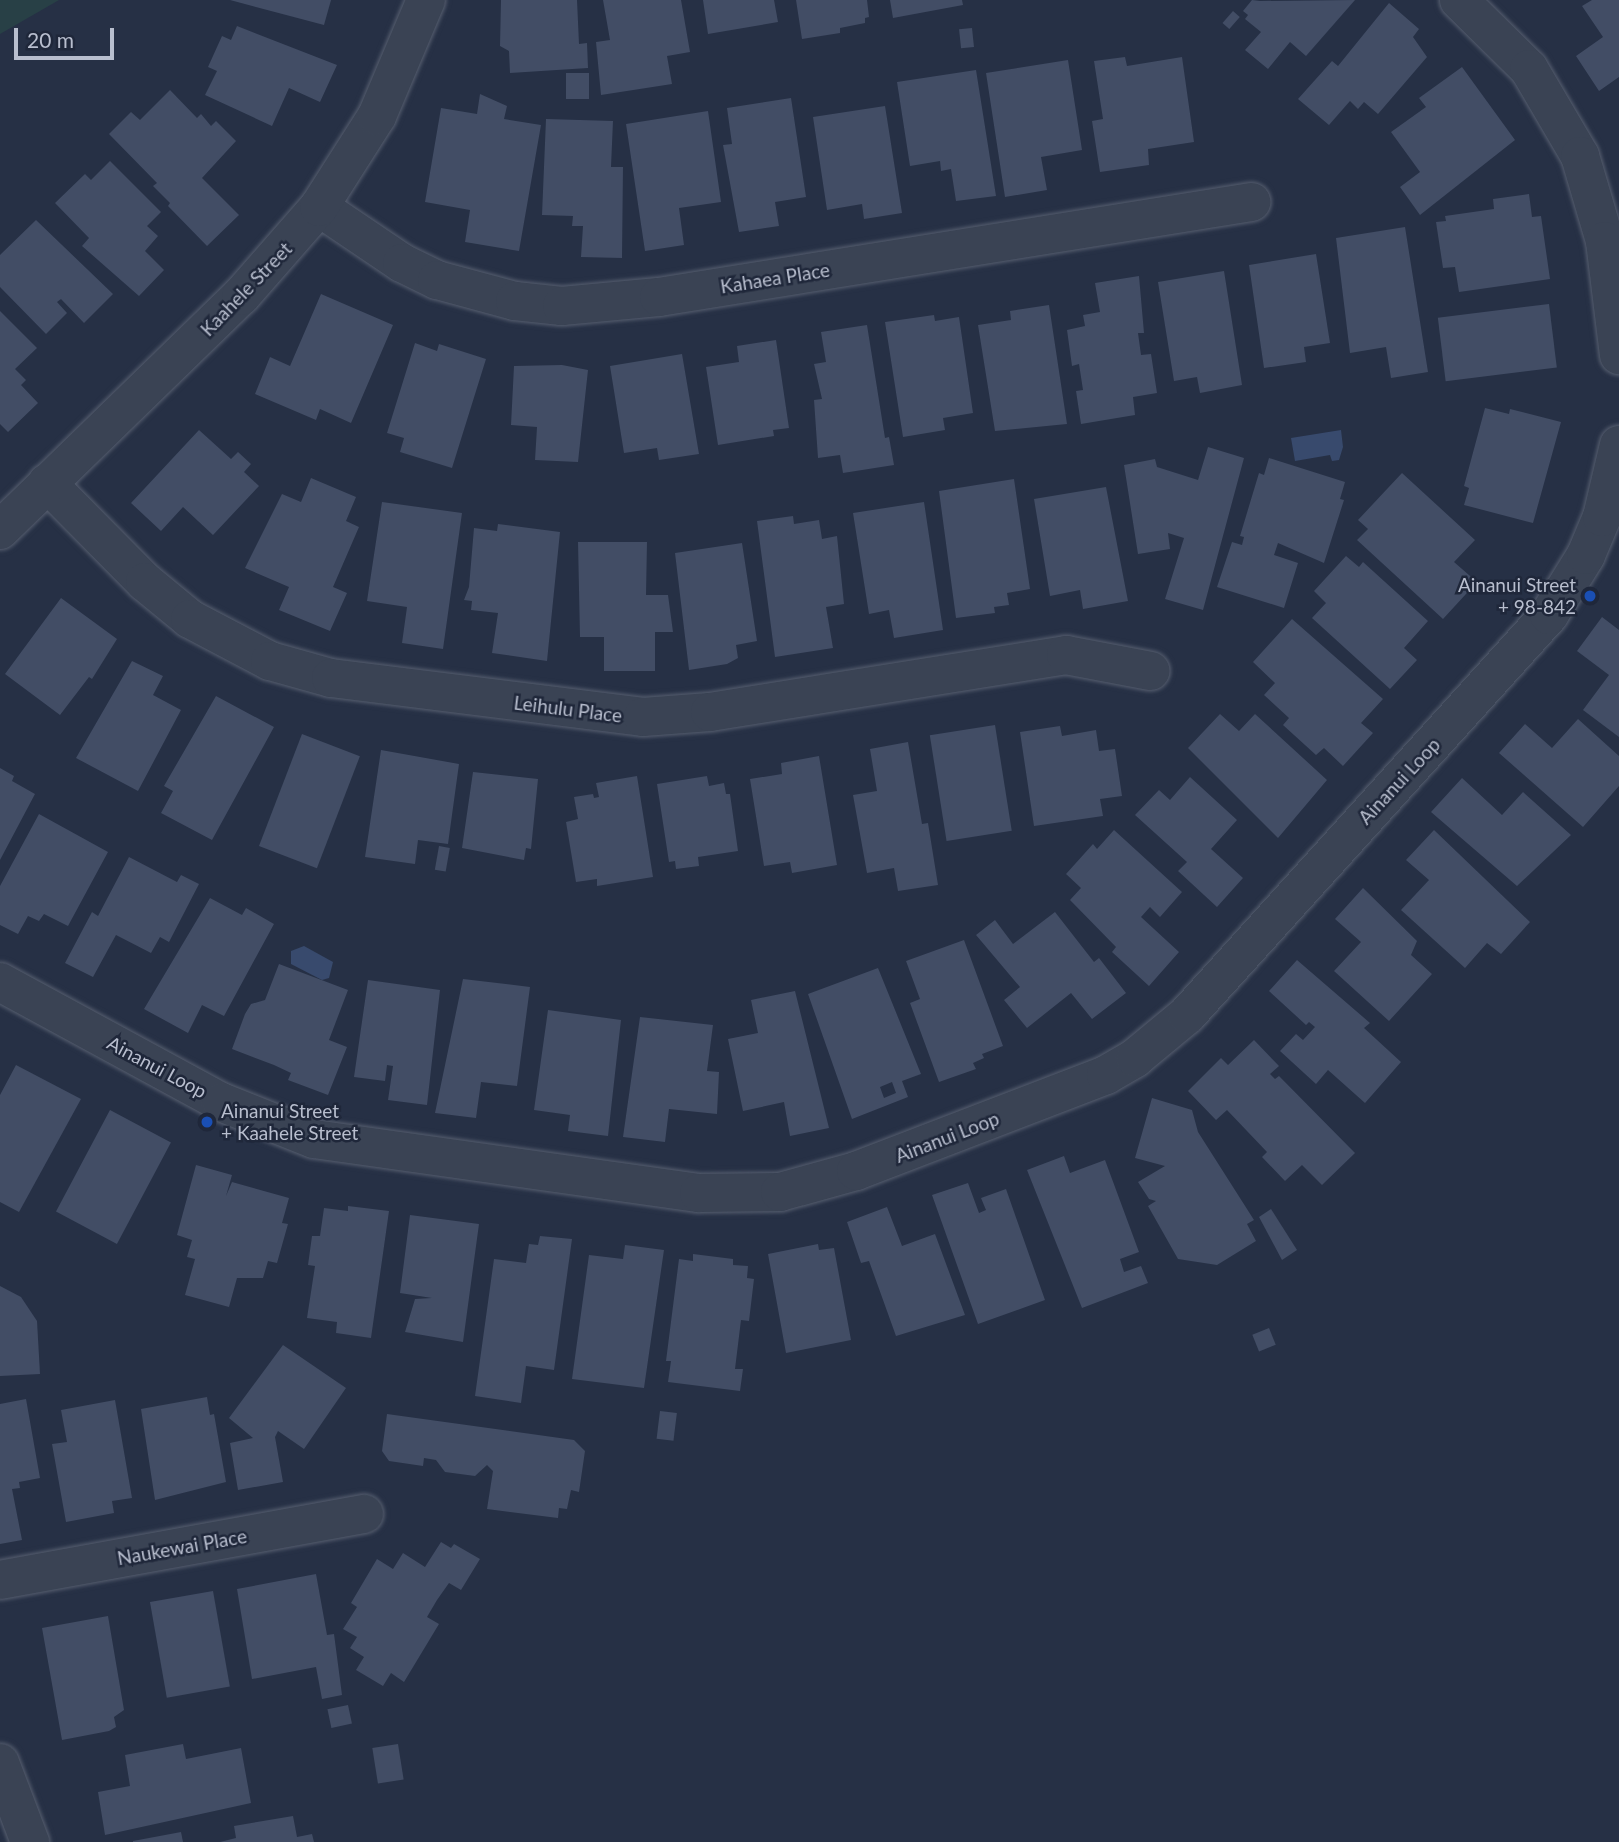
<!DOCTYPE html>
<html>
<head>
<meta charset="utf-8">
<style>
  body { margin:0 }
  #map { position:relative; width:1619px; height:1842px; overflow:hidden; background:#263045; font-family:Lato,sans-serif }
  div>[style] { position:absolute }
  .green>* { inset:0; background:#284046 }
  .water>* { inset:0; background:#384a6d }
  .building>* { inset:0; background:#424d65; transform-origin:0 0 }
  .roads { filter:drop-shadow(0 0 2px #565e6f) drop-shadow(0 0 2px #565e6f) }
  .minor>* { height:38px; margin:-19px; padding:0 19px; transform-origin:19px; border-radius:19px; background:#3a4354 }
  .dots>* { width:19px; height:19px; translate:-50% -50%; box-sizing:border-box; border:4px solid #1f273a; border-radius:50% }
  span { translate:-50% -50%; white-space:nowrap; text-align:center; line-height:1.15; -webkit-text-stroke:5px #1f273a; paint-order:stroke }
  .street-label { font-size:19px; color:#b8bece }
  .poi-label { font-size:19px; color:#b8bece }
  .right { translate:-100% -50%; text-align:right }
  .left { translate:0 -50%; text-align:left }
  .scale { position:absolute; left:14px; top:28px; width:100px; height:32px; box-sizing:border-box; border:4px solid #b8bece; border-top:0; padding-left:9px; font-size:21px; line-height:24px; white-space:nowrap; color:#b8bece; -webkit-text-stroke:5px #1f273a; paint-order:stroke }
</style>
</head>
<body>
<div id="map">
  <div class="green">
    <i style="clip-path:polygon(0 0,59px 0,0 34px)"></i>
  </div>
  <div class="water">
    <i style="clip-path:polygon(1341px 430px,1343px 447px,1339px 460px,1332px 461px,1330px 455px,1295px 461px,1291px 438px)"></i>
    <i style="clip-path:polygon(304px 946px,333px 962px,329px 978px,322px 980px,291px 964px,291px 951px)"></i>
  </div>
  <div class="building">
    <i style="clip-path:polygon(230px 0,331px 0,324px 25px)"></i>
    <i style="clip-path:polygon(501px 0,577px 0,579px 44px,587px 43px,588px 68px,510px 73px,509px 51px,500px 46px)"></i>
    <i style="clip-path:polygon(603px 0,681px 0,690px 52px,667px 56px,672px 84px,601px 95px,596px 42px,610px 40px)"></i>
    <i style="clip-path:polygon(703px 0,774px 0,778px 22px,708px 34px)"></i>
    <i style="clip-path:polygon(796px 0,867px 0,869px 17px,865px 18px,865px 23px,840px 28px,840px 33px,802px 39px)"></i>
    <i style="clip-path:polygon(890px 0,962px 0,963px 5px,893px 18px)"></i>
    <i style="clip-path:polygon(1252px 0,1260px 1px,1355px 0,1306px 56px,1290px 42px,1268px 69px,1245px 50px,1261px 32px,1245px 19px,1248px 15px,1243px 11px)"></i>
    <i style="clip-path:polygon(1592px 0,1619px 0,1619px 77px,1599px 91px,1576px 56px,1603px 37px,1582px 6px)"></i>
    <i style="clip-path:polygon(1389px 3px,1419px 29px,1413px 37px,1427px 57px,1378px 114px,1364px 102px,1358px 109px,1350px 101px,1329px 125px,1298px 99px,1332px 61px,1338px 66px)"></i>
    <i style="left:1233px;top:11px;width:9px;height:16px;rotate:41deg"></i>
    <i style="clip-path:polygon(237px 26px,337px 65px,320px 102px,289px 88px,272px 126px,205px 95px,217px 71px,208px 67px,222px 36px,231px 40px)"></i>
    <i style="left:972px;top:28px;width:19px;height:13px;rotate:84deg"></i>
    <i style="clip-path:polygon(1125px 57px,1127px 66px,1182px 57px,1194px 142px,1148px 149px,1149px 165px,1100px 172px,1092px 121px,1103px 119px,1094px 61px)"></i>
    <i style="clip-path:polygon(1068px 60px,1082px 150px,1041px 157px,1047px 190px,1005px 197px,986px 73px)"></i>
    <i style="clip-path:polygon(1462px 67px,1515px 140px,1420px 215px,1400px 187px,1420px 172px,1391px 132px,1426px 107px,1419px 98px)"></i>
    <i style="clip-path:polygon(976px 70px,996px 196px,956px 201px,951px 169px,941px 171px,940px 161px,910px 166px,897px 82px)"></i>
    <i style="left:566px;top:73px;width:23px;height:26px"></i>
    <i style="clip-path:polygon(170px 90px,197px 118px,201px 114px,211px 126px,216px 121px,236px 141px,202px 178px,239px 215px,207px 246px,168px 206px,170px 203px,153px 186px,157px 183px,109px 134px,131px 112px,140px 120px)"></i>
    <i style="clip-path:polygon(480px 94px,507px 106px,504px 119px,541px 125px,519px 251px,465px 242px,470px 210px,425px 202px,441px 108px,477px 114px)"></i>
    <i style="clip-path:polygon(791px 98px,806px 197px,775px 202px,779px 226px,739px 232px,723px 145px,732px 144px,727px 108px)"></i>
    <i style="clip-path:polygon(885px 106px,902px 213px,864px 219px,862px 204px,827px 210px,813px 117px)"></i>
    <i style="clip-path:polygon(708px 111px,721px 202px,679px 208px,684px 245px,645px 251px,626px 124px)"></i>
    <i style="clip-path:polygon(546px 119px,613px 121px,611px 167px,623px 167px,622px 258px,581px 257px,583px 226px,572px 226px,573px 216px,542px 215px)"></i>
    <i style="clip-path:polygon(110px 161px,161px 212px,147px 226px,158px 236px,145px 251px,164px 270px,139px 296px,82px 246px,89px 238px,55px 203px,85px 174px,91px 180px)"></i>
    <i style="clip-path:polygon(1529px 194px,1532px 217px,1541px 216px,1550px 279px,1459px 292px,1455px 267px,1443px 268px,1436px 222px,1446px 221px,1445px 216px,1494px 209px,1493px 199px)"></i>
    <i style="clip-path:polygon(36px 220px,113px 294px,84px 323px,61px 299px,57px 302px,67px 313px,46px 334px,0 287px,0 255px)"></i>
    <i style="clip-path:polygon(1405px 227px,1428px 372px,1391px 378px,1386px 347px,1350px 353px,1336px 238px)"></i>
    <i style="clip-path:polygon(1316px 254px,1330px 343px,1304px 347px,1306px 362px,1264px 368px,1249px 265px)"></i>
    <i style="clip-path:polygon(1224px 271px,1242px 385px,1200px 393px,1197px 377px,1174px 381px,1158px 282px)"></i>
    <i style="clip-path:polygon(1139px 276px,1144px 333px,1138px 333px,1141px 355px,1151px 354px,1157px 393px,1133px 397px,1135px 415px,1081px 424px,1076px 391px,1083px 390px,1079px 364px,1072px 366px,1067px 330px,1085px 326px,1083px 315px,1100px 312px,1095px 283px)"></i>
    <i style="clip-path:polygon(321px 294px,393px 325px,351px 423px,320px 409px,316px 420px,255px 394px,270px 357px,290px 366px)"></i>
    <i style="left:1549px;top:304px;width:64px;height:112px;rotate:83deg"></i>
    <i style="clip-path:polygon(1049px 305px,1067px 424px,995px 431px,978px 325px,1011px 320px,1010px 311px)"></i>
    <i style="clip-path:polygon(0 311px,37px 348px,15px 369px,26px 380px,21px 385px,38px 403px,8px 432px,0 424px)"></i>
    <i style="clip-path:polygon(934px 315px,935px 321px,959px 317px,973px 413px,943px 418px,945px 430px,903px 437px,885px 322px)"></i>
    <i style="clip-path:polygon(867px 325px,885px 438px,889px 437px,894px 465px,843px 473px,840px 455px,818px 458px,814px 400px,822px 399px,814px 364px,826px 362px,821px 332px)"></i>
    <i style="clip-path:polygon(776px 340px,789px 428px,773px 430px,774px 436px,718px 445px,706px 367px,739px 362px,737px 346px)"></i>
    <i style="clip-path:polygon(415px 343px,437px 351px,439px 344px,486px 359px,452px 468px,400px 452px,404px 438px,387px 433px)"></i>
    <i style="clip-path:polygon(682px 354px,699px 454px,659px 460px,657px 448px,624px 453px,610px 366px)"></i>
    <i style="clip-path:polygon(562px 365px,588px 370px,578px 462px,535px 460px,537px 427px,511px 425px,514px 366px)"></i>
    <i style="clip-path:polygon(1485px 408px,1509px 414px,1510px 409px,1561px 422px,1533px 523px,1464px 505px,1469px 488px,1464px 486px)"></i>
    <i style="clip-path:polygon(199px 430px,231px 459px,238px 452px,251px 464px,244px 472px,259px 486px,213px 535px,183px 507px,161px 531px,131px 503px)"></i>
    <i style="clip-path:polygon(1208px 447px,1244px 458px,1203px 610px,1165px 599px,1184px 538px,1168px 533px,1170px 549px,1138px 554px,1124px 465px,1155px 459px,1157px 467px,1198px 480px)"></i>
    <i style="clip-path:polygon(1269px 458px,1345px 482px,1340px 499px,1344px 500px,1324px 563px,1278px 543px,1274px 555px,1298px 563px,1284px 608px,1217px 587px,1232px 542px,1242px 545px,1244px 537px,1240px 536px,1259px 473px,1264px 475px)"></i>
    <i style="clip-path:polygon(1402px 473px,1475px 540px,1454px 562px,1477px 582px,1443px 619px,1357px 540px,1368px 529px,1358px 520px)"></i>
    <i style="clip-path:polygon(311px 478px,356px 497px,346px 521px,359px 527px,333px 587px,347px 593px,330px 631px,279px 610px,289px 587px,245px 568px,282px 494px,301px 502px)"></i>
    <i style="clip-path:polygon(1014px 479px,1030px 589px,1007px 593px,1009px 605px,994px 607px,995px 613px,956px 618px,939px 491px)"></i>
    <i style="clip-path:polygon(1106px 487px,1128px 601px,1083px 609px,1080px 590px,1050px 596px,1034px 499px)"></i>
    <i style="clip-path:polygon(382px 502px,462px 513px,443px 649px,402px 643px,407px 607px,367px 601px)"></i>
    <i style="clip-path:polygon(924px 502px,943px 630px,894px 638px,889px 610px,869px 614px,853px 513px)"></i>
    <i style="clip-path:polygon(793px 516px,794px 524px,819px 520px,822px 539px,837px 536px,844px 604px,826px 607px,833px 648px,775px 657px,757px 521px)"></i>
    <i style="clip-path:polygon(498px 524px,560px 532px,547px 661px,492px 653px,498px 613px,471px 610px,472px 601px,464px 600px,469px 587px,474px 528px,497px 531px)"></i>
    <i style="clip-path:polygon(578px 542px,647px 542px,646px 595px,668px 595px,673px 632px,655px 632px,655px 671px,604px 671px,604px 637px,580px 637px)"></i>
    <i style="clip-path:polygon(742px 543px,757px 641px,736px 645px,738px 658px,727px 664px,689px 670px,675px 553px)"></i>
    <i style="clip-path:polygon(1346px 556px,1359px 567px,1363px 562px,1428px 621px,1404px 648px,1417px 660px,1390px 689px,1312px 618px,1326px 603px,1314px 591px)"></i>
    <i style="clip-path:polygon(61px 598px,117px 639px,92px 679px,89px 677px,60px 715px,5px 674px)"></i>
    <i style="clip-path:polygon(1602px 617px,1619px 630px,1619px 737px,1583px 710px,1609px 675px,1577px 651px)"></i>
    <i style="clip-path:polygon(1292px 619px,1383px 699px,1361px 723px,1373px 733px,1343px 766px,1324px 748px,1316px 755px,1283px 725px,1289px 718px,1264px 695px,1275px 683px,1253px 662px)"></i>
    <i style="clip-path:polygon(132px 661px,163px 676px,153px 695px,181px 710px,138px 791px,76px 758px)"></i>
    <i style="clip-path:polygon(216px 696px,274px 727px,212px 840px,161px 813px,173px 791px,164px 786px)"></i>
    <i style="clip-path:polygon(1220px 714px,1239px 731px,1255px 714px,1327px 780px,1278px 838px,1188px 748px)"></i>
    <i style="clip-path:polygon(1578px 719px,1619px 756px,1619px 786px,1583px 827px,1499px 753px,1525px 724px,1552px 748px)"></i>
    <i style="left:995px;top:725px;width:107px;height:66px;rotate:81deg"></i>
    <i style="clip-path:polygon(1060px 726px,1062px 736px,1096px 730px,1099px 751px,1115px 749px,1122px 796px,1100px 799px,1103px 816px,1034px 826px,1020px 732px)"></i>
    <i style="left:302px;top:734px;width:62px;height:120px;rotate:21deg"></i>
    <i style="clip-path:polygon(908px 742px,922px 824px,928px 823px,938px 885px,898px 891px,894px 868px,867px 873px,853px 795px,877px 791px,870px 749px)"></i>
    <i style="clip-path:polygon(381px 750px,459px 764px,448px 844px,418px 840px,415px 864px,365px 857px)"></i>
    <i style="clip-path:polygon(819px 756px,837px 865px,792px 873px,790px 862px,764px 866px,750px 779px,782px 774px,781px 763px)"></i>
    <i style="clip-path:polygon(0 768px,14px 776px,12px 781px,35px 794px,0 860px)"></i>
    <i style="clip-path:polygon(473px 772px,538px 779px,531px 849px,526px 848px,524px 860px,462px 848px)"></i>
    <i style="clip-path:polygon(637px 776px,653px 877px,597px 886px,597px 879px,576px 882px,566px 822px,578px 819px,574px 797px,593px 794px,594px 798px,599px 797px,596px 783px)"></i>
    <i style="clip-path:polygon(707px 776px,709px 786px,724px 783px,726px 794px,730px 794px,738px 851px,698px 857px,699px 866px,676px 869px,675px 861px,669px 862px,657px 784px)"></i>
    <i style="clip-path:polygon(1190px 777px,1237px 820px,1211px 849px,1243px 878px,1217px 907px,1178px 871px,1187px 862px,1135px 815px,1159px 790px,1170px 800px)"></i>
    <i style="clip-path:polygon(1462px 778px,1502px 815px,1523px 792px,1571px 835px,1517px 886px,1431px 812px)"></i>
    <i style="clip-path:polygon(39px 814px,108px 852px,68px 926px,44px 914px,39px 921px,28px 916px,18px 934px,0 925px,0 886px)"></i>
    <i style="clip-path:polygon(1114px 830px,1182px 892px,1160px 917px,1150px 907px,1141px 917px,1179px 952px,1149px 986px,1112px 952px,1116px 947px,1070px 900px,1081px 888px,1066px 874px,1093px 844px,1097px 849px)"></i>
    <i style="clip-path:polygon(1434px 830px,1530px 922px,1501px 954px,1487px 943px,1465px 968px,1401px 910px,1429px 880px,1406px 860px)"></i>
    <i style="left:439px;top:846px;width:11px;height:24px;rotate:10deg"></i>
    <i style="clip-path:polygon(129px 857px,177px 882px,181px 875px,199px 884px,169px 942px,160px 937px,151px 953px,116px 935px,93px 977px,65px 963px,92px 912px,98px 916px)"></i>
    <i style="clip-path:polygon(1363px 888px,1417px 941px,1411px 955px,1432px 974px,1389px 1021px,1334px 971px,1361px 942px,1335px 919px)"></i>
    <i style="clip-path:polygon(210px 898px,242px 915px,246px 908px,274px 924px,224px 1016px,202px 1005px,188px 1033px,144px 1009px)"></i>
    <i style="clip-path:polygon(1055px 912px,1094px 962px,1099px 958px,1126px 993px,1092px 1019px,1071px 993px,1027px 1028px,1004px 1000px,1020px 987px,976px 935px,995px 920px,1013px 944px)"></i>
    <i style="clip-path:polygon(964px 940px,1003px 1046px,982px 1054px,984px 1058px,973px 1063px,976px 1069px,939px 1082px,910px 1003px,920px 999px,906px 961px)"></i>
    <i style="clip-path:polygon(1297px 960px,1370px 1023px,1364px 1028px,1401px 1062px,1365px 1103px,1328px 1070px,1316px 1084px,1280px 1051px,1296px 1034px,1303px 1040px,1315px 1027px,1309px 1022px,1306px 1025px,1269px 991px)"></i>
    <i style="clip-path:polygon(279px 964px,348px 990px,329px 1040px,347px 1047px,328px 1095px,288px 1080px,291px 1073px,274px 1065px,232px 1049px,245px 1014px,251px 1004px,265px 1000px)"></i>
    <i style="clip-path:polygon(evenodd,878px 968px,921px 1074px,902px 1081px,908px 1097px,852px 1119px,808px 994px,878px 968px,892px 1082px,896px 1093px,884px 1098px,880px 1087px,892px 1082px)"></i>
    <i style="clip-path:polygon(463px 979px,530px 987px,517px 1086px,481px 1082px,476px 1118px,435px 1113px)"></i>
    <i style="clip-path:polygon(368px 980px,440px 990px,427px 1105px,388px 1100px,393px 1066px,387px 1065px,385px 1081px,354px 1077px)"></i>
    <i style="clip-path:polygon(795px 991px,829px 1128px,790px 1136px,784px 1102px,743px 1111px,728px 1039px,758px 1033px,751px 1000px)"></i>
    <i style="clip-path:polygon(548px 1010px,621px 1020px,608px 1136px,568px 1131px,570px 1115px,534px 1110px)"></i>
    <i style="clip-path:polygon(640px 1017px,713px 1025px,707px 1071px,719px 1072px,717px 1114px,669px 1109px,665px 1142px,623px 1137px)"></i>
    <i style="clip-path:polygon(1254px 1040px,1279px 1066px,1270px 1074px,1275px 1079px,1279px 1076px,1355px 1153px,1322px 1185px,1302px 1165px,1285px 1181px,1262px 1157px,1267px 1152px,1227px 1110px,1216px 1120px,1188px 1091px,1221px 1058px,1228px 1065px)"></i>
    <i style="clip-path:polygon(16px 1065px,81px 1099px,19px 1212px,0 1202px,0 1095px)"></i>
    <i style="clip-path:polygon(1152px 1098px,1192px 1110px,1198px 1132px,1254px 1220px,1247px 1224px,1256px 1241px,1217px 1265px,1178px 1259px,1148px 1206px,1156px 1201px,1149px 1199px,1138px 1182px,1165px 1166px,1135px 1158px)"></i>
    <i style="left:110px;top:1110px;width:69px;height:115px;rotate:28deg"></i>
    <i style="clip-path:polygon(1064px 1156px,1070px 1173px,1105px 1160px,1139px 1252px,1120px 1259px,1124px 1272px,1141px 1266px,1148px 1283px,1082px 1308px,1027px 1170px)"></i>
    <i style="clip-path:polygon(196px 1165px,232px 1175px,226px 1196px,232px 1182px,289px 1198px,282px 1223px,288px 1224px,277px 1263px,268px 1261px,263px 1278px,237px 1278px,229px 1307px,185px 1295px,195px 1259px,187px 1257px,192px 1240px,177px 1235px)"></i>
    <i style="clip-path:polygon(968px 1183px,979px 1213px,986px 1210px,981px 1198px,1006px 1189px,1045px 1300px,978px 1324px,932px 1195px)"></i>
    <i style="clip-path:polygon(348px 1206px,389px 1211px,371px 1338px,336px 1333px,337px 1322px,307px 1318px,315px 1266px,308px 1265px,312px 1236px,320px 1236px,324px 1208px,348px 1211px)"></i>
    <i style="clip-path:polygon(887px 1207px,902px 1246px,935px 1234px,965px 1315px,896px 1336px,869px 1261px,861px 1263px,847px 1222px)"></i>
    <i style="clip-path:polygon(1271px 1209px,1297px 1250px,1282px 1260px,1259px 1217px)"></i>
    <i style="clip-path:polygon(410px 1215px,479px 1224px,463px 1342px,405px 1332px,415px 1299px,432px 1298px,400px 1293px)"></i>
    <i style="clip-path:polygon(540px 1236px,572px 1239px,554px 1370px,526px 1366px,521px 1403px,475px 1396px,494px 1259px,526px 1263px,529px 1244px,538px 1245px)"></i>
    <i style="clip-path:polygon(818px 1244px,819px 1250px,834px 1248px,851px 1340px,786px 1353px,768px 1254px)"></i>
    <i style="clip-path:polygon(625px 1245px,664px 1250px,644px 1388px,572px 1379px,589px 1255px,623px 1259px)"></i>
    <i style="clip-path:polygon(693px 1254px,733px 1259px,733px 1265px,748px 1266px,747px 1278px,754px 1279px,749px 1321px,741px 1320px,735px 1369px,743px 1369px,740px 1391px,668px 1382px,671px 1361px,666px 1361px,679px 1259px,693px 1261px)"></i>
    <i style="clip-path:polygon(0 1286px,21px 1297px,37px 1321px,40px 1374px,0 1376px)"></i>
    <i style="left:1269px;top:1328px;width:18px;height:18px;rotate:68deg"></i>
    <i style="clip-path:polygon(283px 1345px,346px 1388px,304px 1449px,278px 1431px,275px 1437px,283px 1482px,238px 1490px,230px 1443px,253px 1438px,229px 1418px)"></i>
    <i style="clip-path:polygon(207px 1397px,210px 1415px,214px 1414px,226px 1482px,155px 1500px,141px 1409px)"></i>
    <i style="clip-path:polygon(26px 1399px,40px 1478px,19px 1482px,20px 1488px,12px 1489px,22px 1540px,0 1544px,0 1404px)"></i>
    <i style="clip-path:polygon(115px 1400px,132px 1498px,112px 1501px,114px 1513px,66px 1522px,52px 1444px,67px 1442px,61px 1410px)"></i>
    <i style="left:660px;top:1411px;width:17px;height:28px;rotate:7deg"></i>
    <i style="clip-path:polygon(387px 1414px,574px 1440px,585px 1451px,579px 1492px,571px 1490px,567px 1509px,559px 1508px,558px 1518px,487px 1509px,493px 1471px,487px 1465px,475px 1476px,445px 1472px,436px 1460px,424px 1458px,423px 1466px,389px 1461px,382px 1451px)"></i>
    <i style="clip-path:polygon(441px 1542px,451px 1548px,454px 1544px,480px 1559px,461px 1590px,449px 1583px,437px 1600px,427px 1617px,439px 1624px,404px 1682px,391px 1673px,383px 1686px,356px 1670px,364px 1657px,350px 1648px,357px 1637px,343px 1629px,357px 1607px,351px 1603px,377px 1559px,393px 1569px,403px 1553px,425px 1567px)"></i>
    <i style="clip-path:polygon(316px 1574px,327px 1635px,334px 1634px,342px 1695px,322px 1699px,316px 1667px,252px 1679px,237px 1589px)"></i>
    <i style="left:213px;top:1591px;width:97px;height:64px;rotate:80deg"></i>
    <i style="clip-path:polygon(108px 1616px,124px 1710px,114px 1717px,116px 1727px,109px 1731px,62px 1740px,42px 1628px)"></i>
    <i style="left:348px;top:1705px;width:19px;height:21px;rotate:78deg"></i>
    <i style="clip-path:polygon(183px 1744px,186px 1759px,241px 1748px,251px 1803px,105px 1835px,98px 1792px,130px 1786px,125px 1755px)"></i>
    <i style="left:398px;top:1744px;width:36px;height:26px;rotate:81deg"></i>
    <i style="clip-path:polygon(293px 1816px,297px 1837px,312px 1834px,314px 1842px,220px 1842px,236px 1838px,234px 1826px)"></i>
    <i style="clip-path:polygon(181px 1832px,183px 1842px,133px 1842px,133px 1841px)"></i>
  </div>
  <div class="roads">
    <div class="minor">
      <i style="left:1459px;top:0;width:98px;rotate:44.6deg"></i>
      <i style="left:1529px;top:69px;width:101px;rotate:59.6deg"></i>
      <i style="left:1580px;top:156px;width:89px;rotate:73.6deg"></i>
      <i style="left:1605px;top:241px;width:115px;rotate:83deg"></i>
      <i style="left:319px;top:207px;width:100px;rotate:34deg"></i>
      <i style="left:402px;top:263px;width:39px;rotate:26deg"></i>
      <i style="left:437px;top:280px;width:81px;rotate:15.1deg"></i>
      <i style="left:515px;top:301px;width:47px;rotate:6.1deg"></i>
      <i style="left:562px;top:306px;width:97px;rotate:-5.3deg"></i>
      <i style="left:659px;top:297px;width:600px;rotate:-9.12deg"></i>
      <i style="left:47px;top:483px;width:139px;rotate:45.3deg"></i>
      <i style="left:145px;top:582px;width:58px;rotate:39.4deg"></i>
      <i style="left:190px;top:619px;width:90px;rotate:27.7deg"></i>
      <i style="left:270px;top:661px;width:63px;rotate:15.6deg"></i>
      <i style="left:331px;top:678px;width:314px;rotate:7.1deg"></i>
      <i style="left:643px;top:717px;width:67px;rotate:-4.3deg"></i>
      <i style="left:710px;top:712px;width:361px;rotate:-9.1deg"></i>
      <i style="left:1066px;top:655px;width:86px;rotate:10.7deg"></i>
      <i style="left:0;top:530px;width:336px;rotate:-44.2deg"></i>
      <i style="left:241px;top:296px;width:118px;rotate:-48.8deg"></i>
      <i style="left:319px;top:207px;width:108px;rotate:-57.5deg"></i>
      <i style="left:377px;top:116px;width:126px;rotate:-67.1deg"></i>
      <i style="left:0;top:982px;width:251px;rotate:28.5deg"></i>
      <i style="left:221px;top:1102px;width:100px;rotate:21.7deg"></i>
      <i style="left:314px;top:1139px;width:389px;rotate:8deg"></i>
      <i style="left:699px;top:1193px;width:81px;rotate:-0.7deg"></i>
      <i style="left:780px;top:1192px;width:79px;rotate:-15.4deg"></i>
      <i style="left:856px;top:1171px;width:268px;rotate:-21deg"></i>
      <i style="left:1106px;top:1075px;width:34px;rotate:-30deg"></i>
      <i style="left:1135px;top:1058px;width:67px;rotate:-39.6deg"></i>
      <i style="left:1187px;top:1015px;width:539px;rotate:-47.85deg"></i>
      <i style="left:1549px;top:615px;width:70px;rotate:-58.3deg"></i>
      <i style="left:1586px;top:555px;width:41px;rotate:-67.2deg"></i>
      <i style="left:1602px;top:517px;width:74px;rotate:-76.7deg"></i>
      <i style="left:0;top:1580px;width:370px;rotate:-10.3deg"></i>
      <i style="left:0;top:1763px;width:85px;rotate:69.2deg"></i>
    </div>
  </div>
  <div class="dots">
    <i style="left:1590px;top:596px;background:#1a4fb4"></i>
    <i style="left:207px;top:1122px;background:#1a4fb4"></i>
  </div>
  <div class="street-label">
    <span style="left:775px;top:278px;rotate:-9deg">Kahaea Place</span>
    <span style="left:246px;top:289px;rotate:-46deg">Kaahele Street</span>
    <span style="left:568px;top:709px;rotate:7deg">Leihulu Place</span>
    <span style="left:1399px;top:781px;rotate:-47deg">Ainanui Loop</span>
    <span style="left:157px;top:1067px;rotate:28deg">Ainanui Loop</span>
    <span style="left:947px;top:1137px;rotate:-21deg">Ainanui Loop</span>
    <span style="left:182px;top:1547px;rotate:-10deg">Naukewai Place</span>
  </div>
  <div class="poi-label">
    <span class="right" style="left:1576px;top:596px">Ainanui Street<br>+ 98-842</span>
    <span class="left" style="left:221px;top:1122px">Ainanui Street<br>+ Kaahele Street</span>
  </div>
  <div class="scale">20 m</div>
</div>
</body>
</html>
